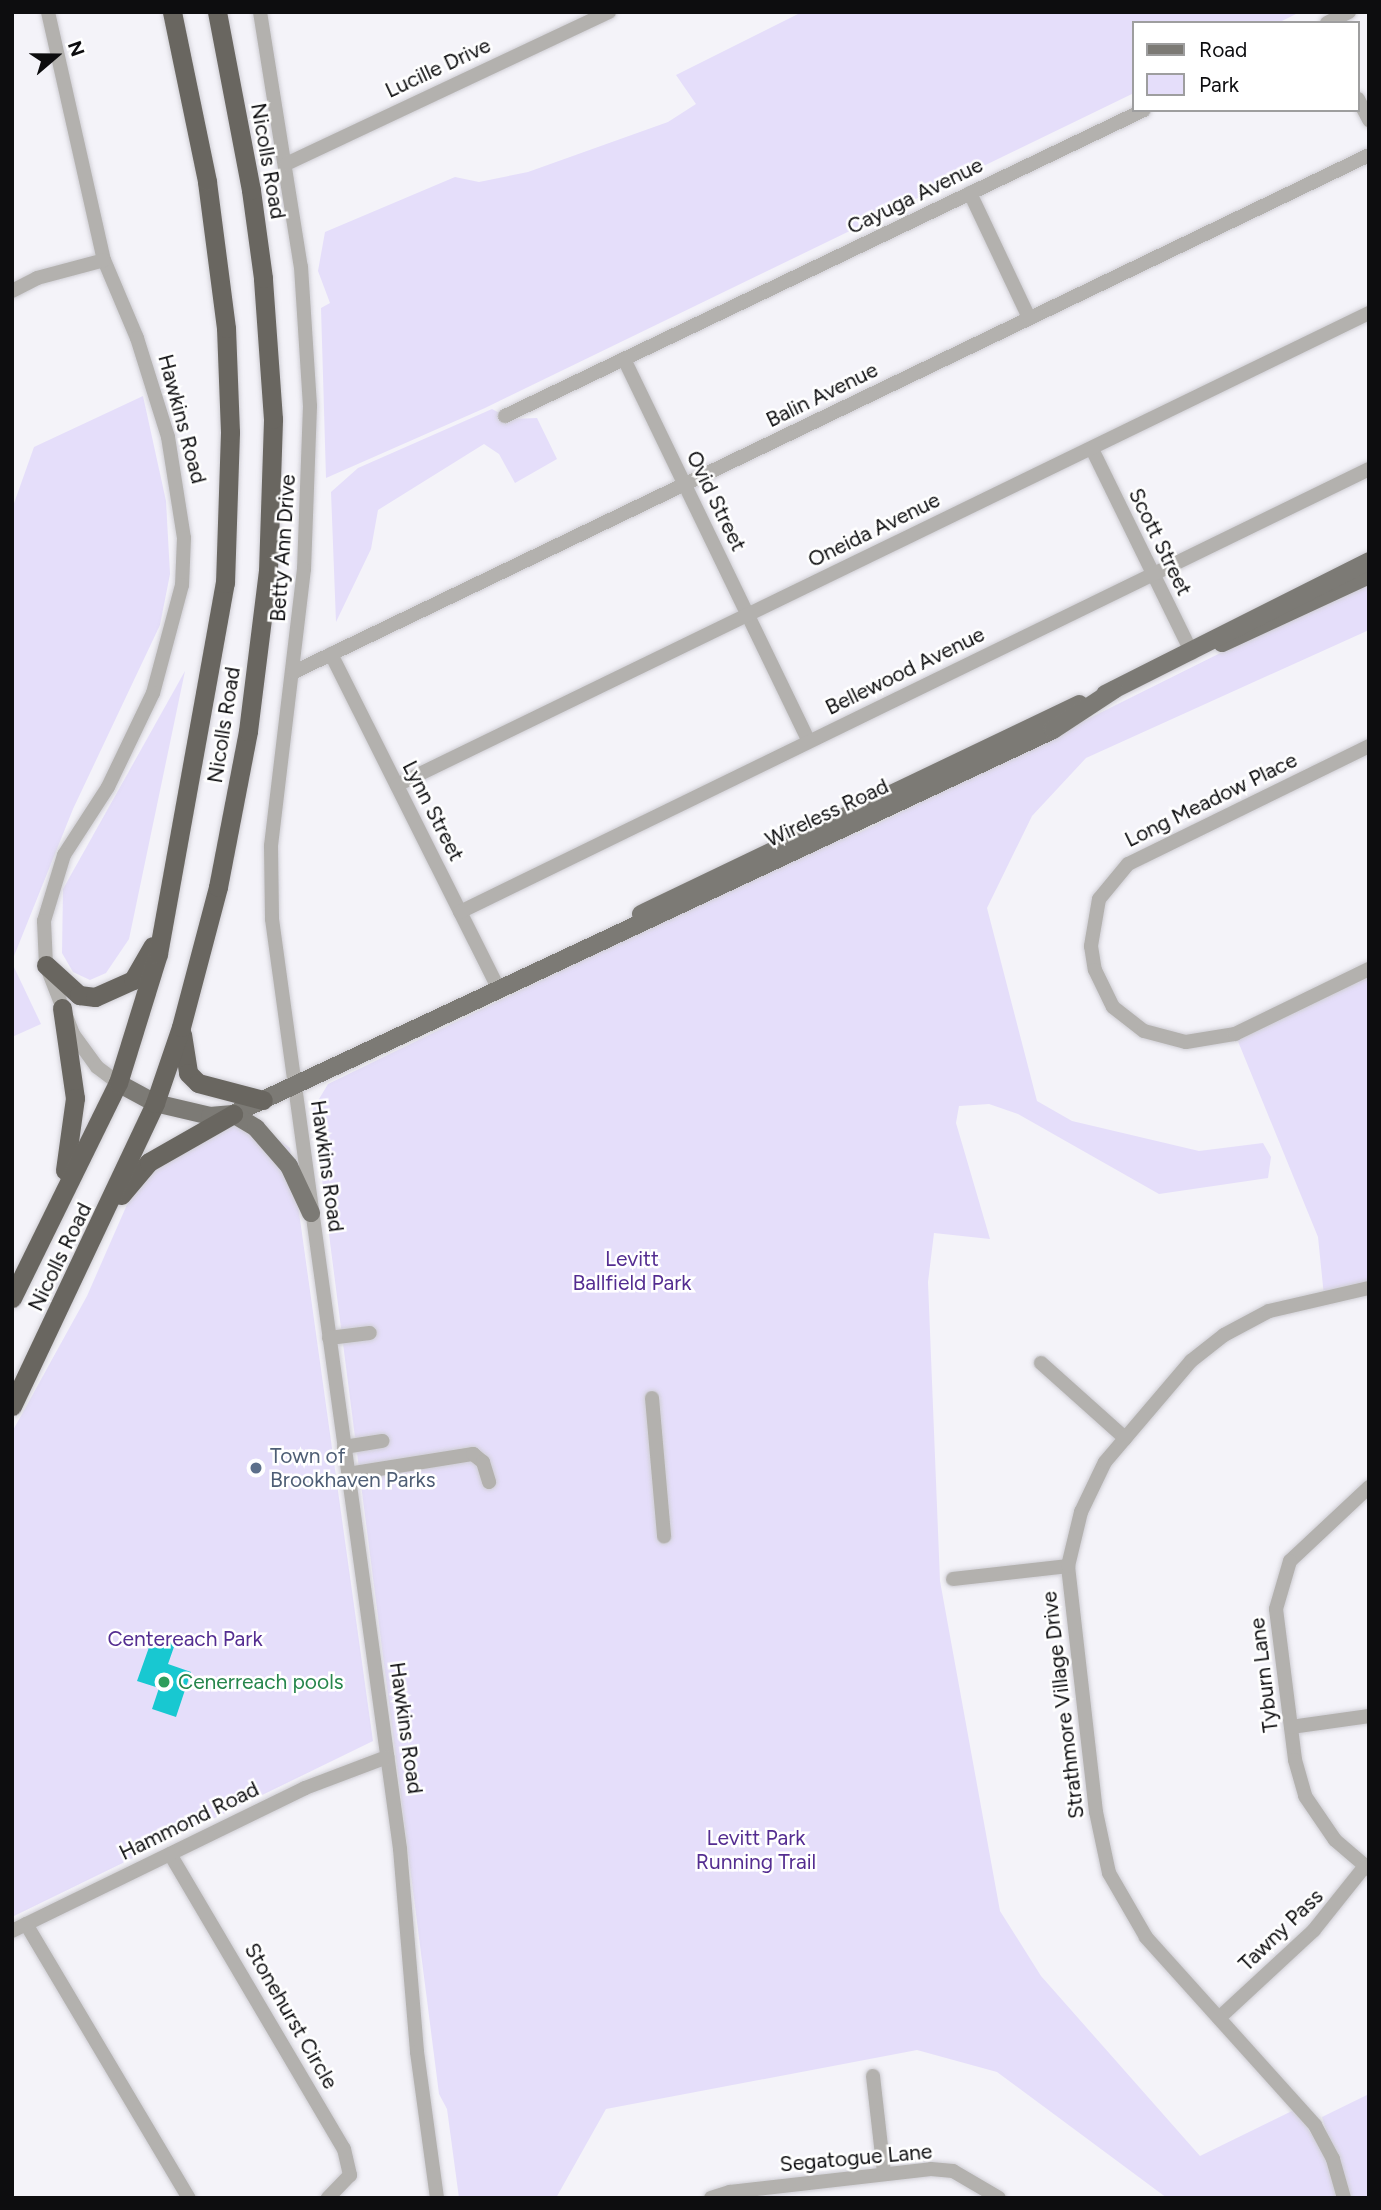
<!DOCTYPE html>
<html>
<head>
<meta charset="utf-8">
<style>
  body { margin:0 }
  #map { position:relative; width:1381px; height:2210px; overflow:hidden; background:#f4f3f9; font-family:Figtree,sans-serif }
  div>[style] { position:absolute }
  .green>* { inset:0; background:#e5defa }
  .water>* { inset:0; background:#18c8d1 }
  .roads { filter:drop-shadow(0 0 2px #cfced4) drop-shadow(0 0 2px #cfced4) }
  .minor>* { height:14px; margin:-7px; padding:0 7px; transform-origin:7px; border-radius:7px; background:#b3b1ae }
  .major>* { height:18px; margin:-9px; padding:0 9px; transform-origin:9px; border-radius:9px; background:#7c7a75 }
  .highway>* { height:19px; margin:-9.5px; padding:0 9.5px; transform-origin:9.5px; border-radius:9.5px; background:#696660 }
  .dots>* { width:19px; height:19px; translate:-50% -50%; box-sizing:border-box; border:4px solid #fff; border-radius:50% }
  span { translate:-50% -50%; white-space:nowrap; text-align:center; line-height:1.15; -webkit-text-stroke:5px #fff; paint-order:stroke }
  .street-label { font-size:21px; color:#0d0d0f }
  .park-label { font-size:21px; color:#542d91 }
  .service-label { font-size:21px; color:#4e5e75 }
  .left { translate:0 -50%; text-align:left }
  .leisure-label { font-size:21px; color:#27864d }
  .frame { position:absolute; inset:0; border:14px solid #0d0d0f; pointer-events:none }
  .legend { position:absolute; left:1132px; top:21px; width:228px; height:91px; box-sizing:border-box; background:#fff; border:2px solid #9e9e9f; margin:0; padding:9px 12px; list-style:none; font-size:21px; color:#0d0d0f }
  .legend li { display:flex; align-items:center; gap:14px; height:35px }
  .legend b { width:35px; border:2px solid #9e9e9f }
  .north { position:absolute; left:21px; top:21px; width:70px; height:70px; -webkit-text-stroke:5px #fff; paint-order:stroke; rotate:70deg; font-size:19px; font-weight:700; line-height:28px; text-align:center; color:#0d0d0f }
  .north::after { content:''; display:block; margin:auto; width:24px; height:32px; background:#0d0d0f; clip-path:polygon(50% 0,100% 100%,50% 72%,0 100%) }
</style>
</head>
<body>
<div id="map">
  <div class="green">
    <i style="clip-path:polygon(802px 12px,1300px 12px,1278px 23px,1134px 23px,1134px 93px,485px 408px,326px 478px,321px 308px,330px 303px,318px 271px,325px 232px,455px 177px,479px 182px,528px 172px,668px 122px,696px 104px,676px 75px)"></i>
    <i style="clip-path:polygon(143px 396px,166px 501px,170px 574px,160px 625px,73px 809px,12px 961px,12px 509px,34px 447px)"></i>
    <i style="clip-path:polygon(492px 409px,511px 419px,537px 418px,557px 459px,515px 483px,499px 454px,484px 444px,378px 510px,371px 549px,336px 622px,331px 492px,358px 468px)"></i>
    <i style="clip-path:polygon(1369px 579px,1369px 630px,1086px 758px,1032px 816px,987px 908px,1037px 1101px,1072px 1121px,1199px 1151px,1263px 1143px,1271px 1157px,1268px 1178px,1159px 1194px,1018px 1114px,989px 1104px,959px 1106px,956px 1123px,990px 1239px,934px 1233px,928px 1282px,940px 1581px,1000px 1911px,1041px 1976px,1200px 2156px,1294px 2110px,1326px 2154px,1336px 2197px,1167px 2198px,997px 2072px,917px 2050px,606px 2109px,556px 2198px,459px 2198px,447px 2109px,439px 2094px,313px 1109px,328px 1084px,854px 828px,857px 834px)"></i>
    <i style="clip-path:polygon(185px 671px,129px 939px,106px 973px,90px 980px,73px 972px,62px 953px,63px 889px)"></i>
    <i style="clip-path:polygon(12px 963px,41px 1024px,12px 1037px)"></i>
    <i style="clip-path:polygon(1369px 969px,1369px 1288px,1324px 1296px,1318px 1237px,1235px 1034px)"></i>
    <i style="clip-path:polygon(244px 1121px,262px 1127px,290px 1148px,373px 1741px,12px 1917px,12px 1432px,87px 1296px,136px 1184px,196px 1136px)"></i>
    <i style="clip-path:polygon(1369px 2094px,1369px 2198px,1347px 2198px,1322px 2117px)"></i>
  </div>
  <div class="water">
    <i style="clip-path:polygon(153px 1636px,175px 1644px,168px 1664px,191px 1672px,176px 1717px,152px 1709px,159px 1688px,137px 1681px)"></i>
  </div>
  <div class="roads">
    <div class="minor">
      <i style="left:48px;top:12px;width:254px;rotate:77.3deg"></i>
      <i style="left:104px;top:260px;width:85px;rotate:67.1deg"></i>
      <i style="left:137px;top:338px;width:104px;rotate:72.6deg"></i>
      <i style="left:168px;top:437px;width:102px;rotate:81deg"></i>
      <i style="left:184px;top:538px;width:47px;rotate:92.4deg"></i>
      <i style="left:182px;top:585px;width:112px;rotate:105deg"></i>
      <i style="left:153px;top:693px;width:104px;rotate:115.6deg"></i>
      <i style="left:108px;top:787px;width:81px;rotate:122.9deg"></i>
      <i style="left:64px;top:855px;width:69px;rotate:106.9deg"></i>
      <i style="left:44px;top:921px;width:44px;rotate:87.4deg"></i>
      <i style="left:46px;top:965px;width:74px;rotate:68.6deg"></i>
      <i style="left:73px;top:1034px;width:41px;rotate:54deg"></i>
      <i style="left:97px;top:1067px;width:26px;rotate:37deg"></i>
      <i style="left:260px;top:12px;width:258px;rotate:80.9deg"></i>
      <i style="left:301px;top:267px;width:139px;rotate:86.3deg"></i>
      <i style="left:310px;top:406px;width:163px;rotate:92.1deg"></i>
      <i style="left:304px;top:569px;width:279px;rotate:96.8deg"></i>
      <i style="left:271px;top:846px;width:73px;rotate:89.2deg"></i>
      <i style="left:272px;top:919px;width:939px;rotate:82.16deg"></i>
      <i style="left:400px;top:1849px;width:204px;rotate:85.2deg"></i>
      <i style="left:417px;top:2052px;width:147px;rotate:82.2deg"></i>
      <i style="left:1327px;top:23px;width:25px;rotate:-27deg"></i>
      <i style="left:1358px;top:99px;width:24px;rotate:62deg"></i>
      <i style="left:286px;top:164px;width:357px;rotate:-25.2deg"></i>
      <i style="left:970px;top:193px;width:138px;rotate:64.7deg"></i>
      <i style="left:12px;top:291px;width:28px;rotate:-27deg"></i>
      <i style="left:37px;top:278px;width:69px;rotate:-15deg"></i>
      <i style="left:624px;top:359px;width:424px;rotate:64.2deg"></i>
      <i style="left:505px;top:416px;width:708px;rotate:-25.59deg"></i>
      <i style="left:1092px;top:449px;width:227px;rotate:63.9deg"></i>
      <i style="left:331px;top:654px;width:373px;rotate:63.4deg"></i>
      <i style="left:294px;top:672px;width:1193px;rotate:-25.68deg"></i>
      <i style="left:1369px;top:746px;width:268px;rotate:153.9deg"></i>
      <i style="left:1128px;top:864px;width:45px;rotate:129.6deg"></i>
      <i style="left:1099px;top:899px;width:48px;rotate:99.7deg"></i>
      <i style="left:1091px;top:946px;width:24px;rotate:81deg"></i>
      <i style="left:1095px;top:970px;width:41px;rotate:64.1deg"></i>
      <i style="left:1113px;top:1007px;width:39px;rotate:38deg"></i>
      <i style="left:1144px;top:1031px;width:43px;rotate:14.7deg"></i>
      <i style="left:1186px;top:1042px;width:50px;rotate:-9.3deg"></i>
      <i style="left:1235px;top:1034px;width:149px;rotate:-25.9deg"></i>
      <i style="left:397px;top:785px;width:1081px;rotate:-25.9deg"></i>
      <i style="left:460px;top:912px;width:1011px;rotate:-25.98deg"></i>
      <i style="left:329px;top:1338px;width:41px;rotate:-7deg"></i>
      <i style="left:1041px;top:1363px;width:113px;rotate:41.8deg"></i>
      <i style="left:652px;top:1398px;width:139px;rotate:85deg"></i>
      <i style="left:344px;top:1447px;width:39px;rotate:-9deg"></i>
      <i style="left:348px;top:1474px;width:127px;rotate:-9.1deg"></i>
      <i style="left:473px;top:1454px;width:13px;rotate:39deg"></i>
      <i style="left:483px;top:1462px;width:21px;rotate:73deg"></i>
      <i style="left:1369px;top:1487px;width:108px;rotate:136.9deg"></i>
      <i style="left:1290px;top:1561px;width:50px;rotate:106.3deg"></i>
      <i style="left:1276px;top:1609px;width:152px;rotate:82.8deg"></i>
      <i style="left:1295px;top:1760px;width:37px;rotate:74deg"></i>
      <i style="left:1305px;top:1796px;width:53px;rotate:55.7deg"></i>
      <i style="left:1335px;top:1840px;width:45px;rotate:40.5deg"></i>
      <i style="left:953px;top:1579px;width:116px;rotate:-6.4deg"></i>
      <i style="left:1291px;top:1727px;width:79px;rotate:-8deg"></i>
      <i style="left:170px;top:1854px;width:342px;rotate:59.5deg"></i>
      <i style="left:344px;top:2149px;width:27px;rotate:77deg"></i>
      <i style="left:350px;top:2175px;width:32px;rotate:134deg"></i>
      <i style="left:26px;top:1924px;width:319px;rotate:59.3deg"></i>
      <i style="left:12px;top:1931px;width:326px;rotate:-26deg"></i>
      <i style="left:305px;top:1788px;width:88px;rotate:-20.7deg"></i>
      <i style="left:1219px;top:2018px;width:129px;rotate:-42.8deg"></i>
      <i style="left:1314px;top:1930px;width:82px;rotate:-51.4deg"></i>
      <i style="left:873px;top:2076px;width:98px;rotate:83.5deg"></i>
      <i style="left:711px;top:2198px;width:20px;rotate:-18deg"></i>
      <i style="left:730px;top:2192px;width:202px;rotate:-6.5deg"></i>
      <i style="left:931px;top:2169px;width:22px;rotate:5deg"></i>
      <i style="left:953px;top:2171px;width:53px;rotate:30.4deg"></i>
      <i style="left:1344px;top:2198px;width:41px;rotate:-105.8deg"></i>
      <i style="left:1333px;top:2159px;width:38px;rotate:-118deg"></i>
      <i style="left:1315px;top:2125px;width:253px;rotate:-132deg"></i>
      <i style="left:1146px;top:1937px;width:74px;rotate:-120deg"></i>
      <i style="left:1109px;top:1873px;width:62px;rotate:-102deg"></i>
      <i style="left:1096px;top:1812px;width:248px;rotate:-96.5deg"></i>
      <i style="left:1068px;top:1566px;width:56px;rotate:-76.5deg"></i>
      <i style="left:1081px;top:1512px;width:55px;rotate:-64.4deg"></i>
      <i style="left:1105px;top:1462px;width:133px;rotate:-49.6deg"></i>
      <i style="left:1191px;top:1361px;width:42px;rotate:-38.2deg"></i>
      <i style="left:1224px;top:1335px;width:51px;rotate:-28.1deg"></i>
      <i style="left:1269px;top:1311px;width:103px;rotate:-13deg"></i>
    </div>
    <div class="major">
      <i style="left:1222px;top:643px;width:162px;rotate:-24.8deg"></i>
      <i style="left:1105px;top:694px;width:296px;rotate:-26.7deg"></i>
      <i style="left:641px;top:914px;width:486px;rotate:-25.6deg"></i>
      <i style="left:118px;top:1083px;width:42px;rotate:28.4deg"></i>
      <i style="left:155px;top:1103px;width:57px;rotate:13.3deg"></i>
      <i style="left:210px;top:1116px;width:23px;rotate:-5deg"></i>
      <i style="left:233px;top:1114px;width:905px;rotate:-25.09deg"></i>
      <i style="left:1053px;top:730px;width:73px;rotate:-33.3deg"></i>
      <i style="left:233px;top:1114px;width:27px;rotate:31deg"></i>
      <i style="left:256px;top:1128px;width:50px;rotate:49deg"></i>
      <i style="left:289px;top:1166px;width:52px;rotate:64.9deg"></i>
    </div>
    <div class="highway">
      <i style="left:46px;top:965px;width:45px;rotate:42.3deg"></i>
      <i style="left:79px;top:995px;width:16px;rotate:7deg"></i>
      <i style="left:95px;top:997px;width:42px;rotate:-24.1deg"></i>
      <i style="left:133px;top:980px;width:39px;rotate:-60deg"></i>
      <i style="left:62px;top:1008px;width:91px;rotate:81.8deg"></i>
      <i style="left:75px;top:1098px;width:73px;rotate:97.9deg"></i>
      <i style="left:182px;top:1034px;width:39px;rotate:81deg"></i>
      <i style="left:188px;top:1073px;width:14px;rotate:45deg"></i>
      <i style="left:198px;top:1083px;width:67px;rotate:14.7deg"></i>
      <i style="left:121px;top:1195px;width:43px;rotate:-49.7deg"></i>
      <i style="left:149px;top:1162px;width:97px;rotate:-29.7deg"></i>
      <i style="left:12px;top:1298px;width:240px;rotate:-63.8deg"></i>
      <i style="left:118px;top:1083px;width:135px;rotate:-72.8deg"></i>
      <i style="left:158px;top:954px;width:377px;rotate:-79.8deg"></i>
      <i style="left:225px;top:583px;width:151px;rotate:-88.1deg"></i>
      <i style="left:230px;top:432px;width:104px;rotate:-92.2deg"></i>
      <i style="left:226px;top:328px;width:148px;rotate:-97.4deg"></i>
      <i style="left:207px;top:181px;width:173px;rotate:-101.7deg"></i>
      <i style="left:12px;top:1406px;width:335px;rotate:-64.7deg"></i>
      <i style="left:155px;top:1103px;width:80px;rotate:-71.1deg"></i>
      <i style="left:181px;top:1027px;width:145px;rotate:-75.2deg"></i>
      <i style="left:218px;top:887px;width:159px;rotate:-79.1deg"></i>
      <i style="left:248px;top:731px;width:161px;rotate:-82.9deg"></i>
      <i style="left:268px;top:571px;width:152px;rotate:-88.1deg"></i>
      <i style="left:273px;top:419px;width:141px;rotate:-94.1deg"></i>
      <i style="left:263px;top:278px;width:89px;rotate:-97.8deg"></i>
      <i style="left:251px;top:190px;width:181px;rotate:-100.8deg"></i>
    </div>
  </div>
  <div class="dots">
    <i style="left:256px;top:1468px;background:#5c6f8a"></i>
    <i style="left:164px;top:1682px;background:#2e9e5b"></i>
  </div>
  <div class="street-label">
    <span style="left:438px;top:68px;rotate:-25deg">Lucille Drive</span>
    <span style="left:268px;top:161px;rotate:80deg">Nicolls Road</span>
    <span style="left:915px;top:196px;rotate:-26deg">Cayuga Avenue</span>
    <span style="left:822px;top:395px;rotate:-26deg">Balin Avenue</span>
    <span style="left:182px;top:419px;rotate:75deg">Hawkins Road</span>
    <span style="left:716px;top:501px;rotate:64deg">Ovid Street</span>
    <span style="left:874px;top:530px;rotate:-26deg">Oneida Avenue</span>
    <span style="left:1160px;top:542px;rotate:64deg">Scott Street</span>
    <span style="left:283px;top:548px;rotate:-86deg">Betty Ann Drive</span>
    <span style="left:905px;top:671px;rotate:-26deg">Bellewood Avenue</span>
    <span style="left:224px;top:725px;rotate:-81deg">Nicolls Road</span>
    <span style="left:1211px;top:800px;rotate:-26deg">Long Meadow Place</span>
    <span style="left:433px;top:811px;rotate:63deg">Lynn Street</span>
    <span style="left:827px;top:813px;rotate:-25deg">Wireless Road</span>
    <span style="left:327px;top:1166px;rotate:82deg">Hawkins Road</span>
    <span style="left:60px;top:1257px;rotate:-64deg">Nicolls Road</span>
    <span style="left:1264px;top:1675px;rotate:-97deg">Tyburn Lane</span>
    <span style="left:1063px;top:1705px;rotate:-97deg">Strathmore Village Drive</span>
    <span style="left:406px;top:1728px;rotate:82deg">Hawkins Road</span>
    <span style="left:189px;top:1821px;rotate:-26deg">Hammond Road</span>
    <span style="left:1281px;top:1930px;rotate:-44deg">Tawny Pass</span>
    <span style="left:291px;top:2016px;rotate:60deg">Stonehurst Circle</span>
    <span style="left:856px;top:2158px;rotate:-5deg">Segatogue Lane</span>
  </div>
  <div class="park-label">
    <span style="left:632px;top:1271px">Levitt<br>Ballfield Park</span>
    <span style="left:185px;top:1639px">Centereach Park</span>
    <span style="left:756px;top:1850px">Levitt Park<br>Running Trail</span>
  </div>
  <div class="service-label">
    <span class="left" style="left:270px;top:1468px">Town of<br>Brookhaven Parks</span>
  </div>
  <div class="leisure-label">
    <span class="left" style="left:178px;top:1682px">Cenerreach pools</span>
  </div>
  <div class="frame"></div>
  <ul class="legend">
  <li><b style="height:9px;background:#7c7a75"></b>Road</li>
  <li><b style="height:19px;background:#e5defa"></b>Park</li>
  </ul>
  <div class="north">N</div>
</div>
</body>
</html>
